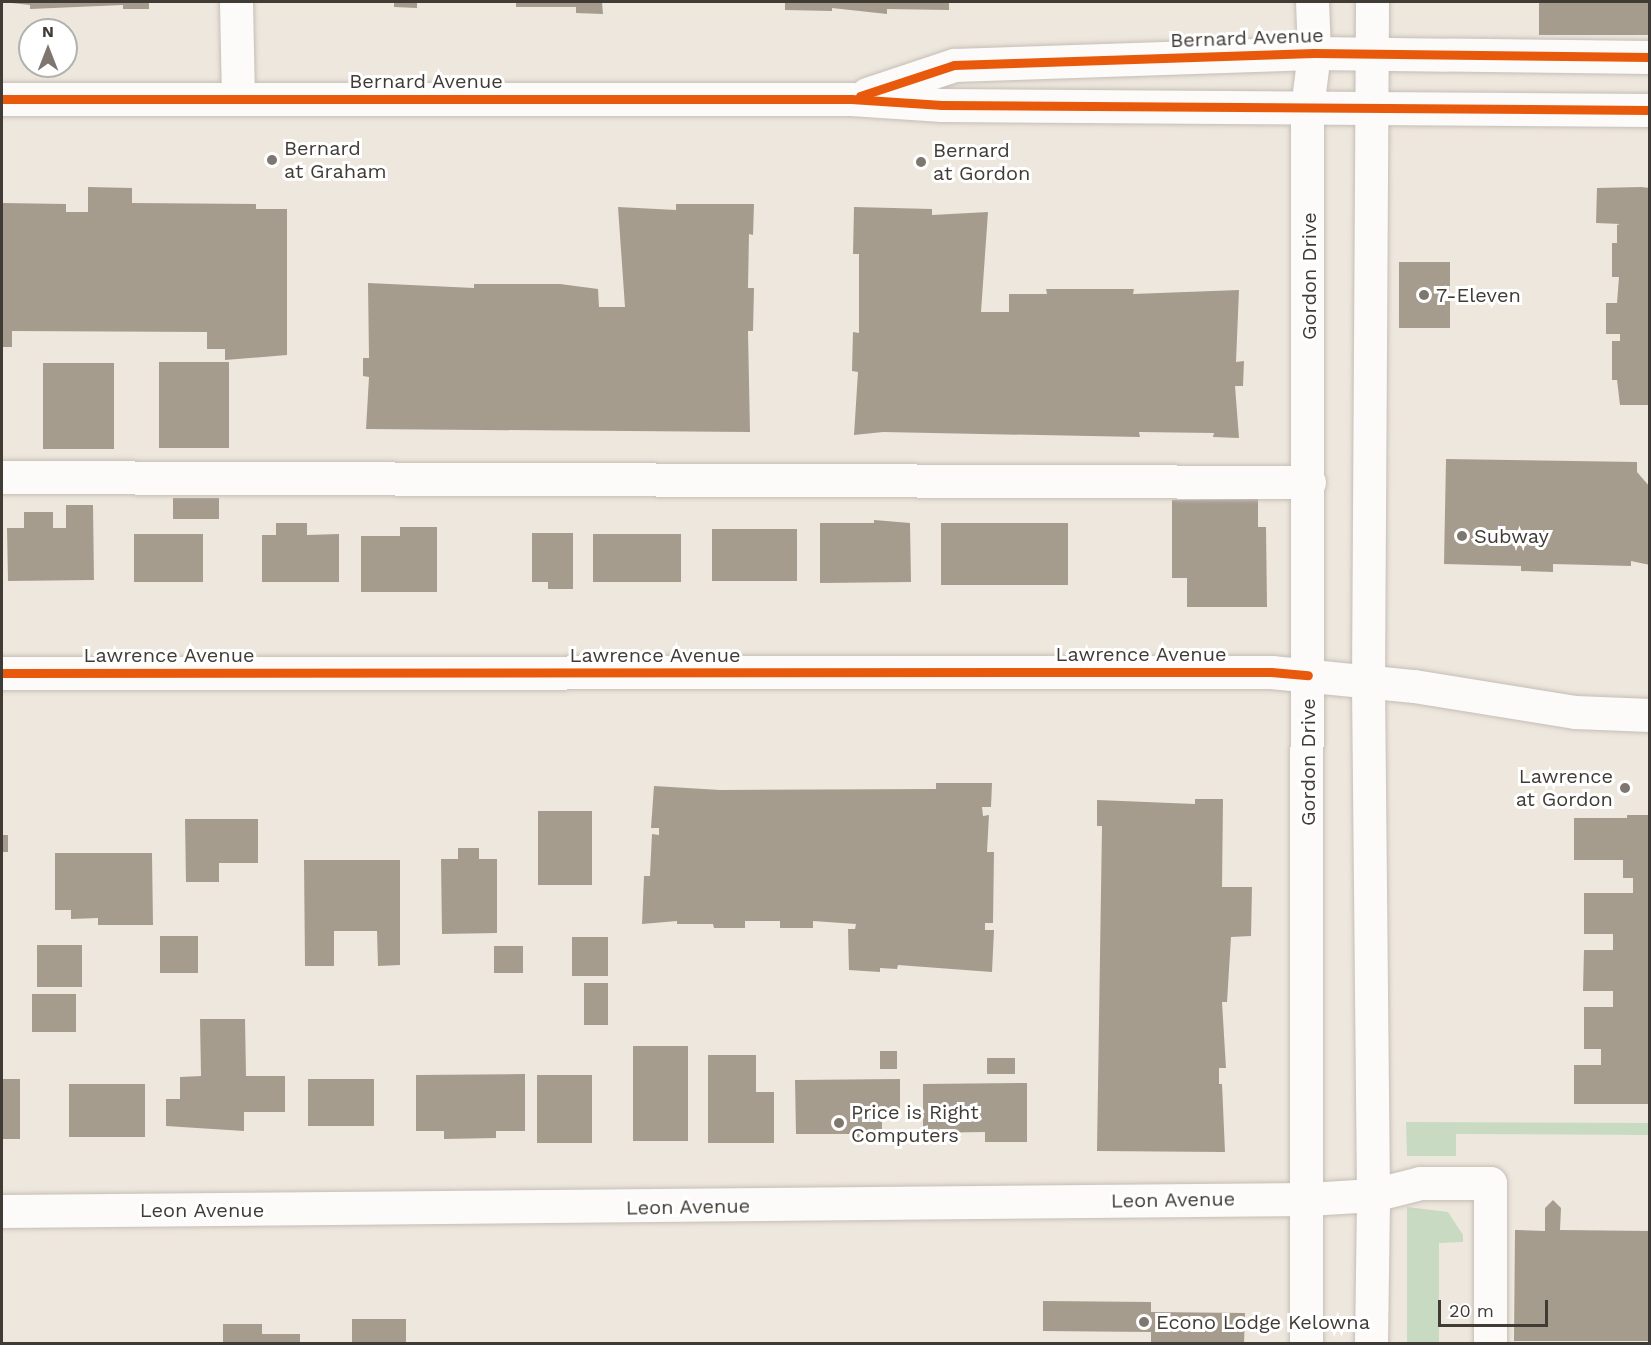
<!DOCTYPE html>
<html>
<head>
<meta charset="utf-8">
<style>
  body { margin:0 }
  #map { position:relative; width:1651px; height:1345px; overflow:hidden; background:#eee7dd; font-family:"Work Sans",sans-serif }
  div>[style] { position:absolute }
  .green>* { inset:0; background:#c9dac2 }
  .building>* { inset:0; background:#a59c8e; transform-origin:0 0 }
  .roads { filter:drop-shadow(0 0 2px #c4beb6) drop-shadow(0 0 2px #c4beb6) }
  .minor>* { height:33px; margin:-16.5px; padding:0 16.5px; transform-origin:16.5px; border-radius:16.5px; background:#fcfbfa }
  .major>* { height:33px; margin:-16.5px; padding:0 16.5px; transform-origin:16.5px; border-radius:16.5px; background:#fcfbfa }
  .cycleway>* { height:9px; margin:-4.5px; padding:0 4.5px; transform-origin:4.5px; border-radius:4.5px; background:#e8590c }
  .dots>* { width:16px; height:16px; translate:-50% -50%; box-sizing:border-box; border:3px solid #fff; border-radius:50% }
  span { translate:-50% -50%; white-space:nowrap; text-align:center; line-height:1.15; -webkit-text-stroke:6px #fff; paint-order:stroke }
  .street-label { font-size:20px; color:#403b34 }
  .poi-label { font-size:20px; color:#403b34 }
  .left { translate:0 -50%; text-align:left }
  .right { translate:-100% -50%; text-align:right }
  .frame { position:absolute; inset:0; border:3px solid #403b34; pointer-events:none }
  .north { position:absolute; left:18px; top:18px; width:60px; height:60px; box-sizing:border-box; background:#fff; border:2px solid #b3b1ae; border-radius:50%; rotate:0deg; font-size:16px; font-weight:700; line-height:24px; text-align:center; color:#403b34 }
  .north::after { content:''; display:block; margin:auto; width:21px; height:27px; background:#7d776f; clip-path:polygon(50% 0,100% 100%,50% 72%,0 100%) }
  .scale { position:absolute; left:1438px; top:1300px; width:110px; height:27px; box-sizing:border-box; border:3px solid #403b34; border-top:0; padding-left:8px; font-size:18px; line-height:21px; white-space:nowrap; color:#403b34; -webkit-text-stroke:4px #fff; paint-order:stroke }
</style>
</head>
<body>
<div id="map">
  <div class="green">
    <i style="clip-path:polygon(1406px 1122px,1649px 1123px,1649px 1135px,1456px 1134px,1456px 1156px,1407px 1156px)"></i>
    <i style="clip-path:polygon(1407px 1207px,1448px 1212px,1463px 1235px,1463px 1242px,1439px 1243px,1439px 1343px,1407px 1343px)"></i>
  </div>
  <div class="building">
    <i style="clip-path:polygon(2px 2px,149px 2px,149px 9px,123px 9px,123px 5px,30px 9px,30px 5px)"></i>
    <i style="clip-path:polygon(394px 2px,417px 2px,417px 8px,394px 7px)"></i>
    <i style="clip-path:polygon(516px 2px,602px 2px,603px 14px,576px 13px,576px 7px,516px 7px)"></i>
    <i style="clip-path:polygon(785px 2px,949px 2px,949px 10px,887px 9px,887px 14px,832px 8px,832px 11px,785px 10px)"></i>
    <i style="left:1539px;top:2px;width:111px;height:33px"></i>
    <i style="clip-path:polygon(88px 187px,132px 188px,132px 203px,256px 204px,256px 209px,287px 209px,287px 355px,225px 360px,225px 349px,207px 349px,207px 332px,12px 331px,12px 347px,2px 347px,2px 203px,66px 204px,66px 212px,88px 212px)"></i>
    <i style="clip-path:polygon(1641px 187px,1650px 188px,1650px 405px,1620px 405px,1617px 380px,1612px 380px,1612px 341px,1620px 341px,1620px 334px,1606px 334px,1606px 303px,1617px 303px,1619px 277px,1612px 277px,1612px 243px,1617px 243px,1617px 225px,1620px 224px,1596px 223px,1597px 188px)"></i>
    <i style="clip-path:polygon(676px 204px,754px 204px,753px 235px,749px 234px,748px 288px,754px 288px,753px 331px,748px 331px,750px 432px,366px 429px,369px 377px,363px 376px,363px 358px,369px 358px,368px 283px,474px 288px,474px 284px,560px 284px,598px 289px,599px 307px,625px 307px,618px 207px,676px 210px)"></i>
    <i style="clip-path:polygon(854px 207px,932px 209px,932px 215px,988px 212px,981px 312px,1009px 312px,1009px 294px,1047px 294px,1046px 289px,1134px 289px,1133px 294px,1239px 290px,1236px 362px,1244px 361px,1243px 386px,1235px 386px,1239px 438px,1213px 437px,1214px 433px,1139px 432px,1140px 437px,883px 432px,854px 435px,858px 372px,852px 371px,853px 332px,859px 333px,859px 254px,853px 254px)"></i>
    <i style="left:1399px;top:262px;width:51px;height:66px"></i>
    <i style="left:229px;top:362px;width:86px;height:70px;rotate:90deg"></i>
    <i style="left:43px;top:363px;width:71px;height:86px"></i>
    <i style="clip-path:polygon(1446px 459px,1637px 462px,1637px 472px,1650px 487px,1650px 565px,1631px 561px,1631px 566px,1553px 564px,1553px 572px,1521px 571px,1521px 566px,1444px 564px)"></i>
    <i style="left:173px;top:498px;width:46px;height:21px"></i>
    <i style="clip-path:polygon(1258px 499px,1258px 527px,1266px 527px,1267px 607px,1187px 607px,1187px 578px,1172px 578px,1172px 500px)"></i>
    <i style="clip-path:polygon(66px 505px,93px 505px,94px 580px,8px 581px,7px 528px,24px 528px,24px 512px,53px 512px,53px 528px,66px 528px)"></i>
    <i style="clip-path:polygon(874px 520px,910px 523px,911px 582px,820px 583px,820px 523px,874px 523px)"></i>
    <i style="clip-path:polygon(276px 523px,307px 523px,307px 535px,339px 534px,339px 582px,262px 582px,262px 535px,276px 535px)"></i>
    <i style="left:1068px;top:523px;width:62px;height:127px;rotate:90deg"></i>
    <i style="clip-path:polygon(400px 527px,437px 527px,437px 592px,361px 592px,361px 536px,400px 536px)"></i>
    <i style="left:797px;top:529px;width:52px;height:85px;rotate:90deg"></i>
    <i style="clip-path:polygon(532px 533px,573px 533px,573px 589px,548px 589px,548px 582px,532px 582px)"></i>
    <i style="left:134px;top:534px;width:69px;height:48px"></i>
    <i style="left:681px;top:534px;width:48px;height:88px;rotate:90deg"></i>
    <i style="clip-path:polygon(936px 783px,992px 783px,991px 807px,982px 807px,983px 816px,989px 815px,987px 852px,994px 852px,993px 923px,985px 923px,985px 930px,994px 930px,992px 972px,898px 965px,897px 969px,880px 968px,880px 972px,849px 970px,848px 929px,855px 929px,856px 924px,813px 921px,813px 928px,780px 928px,780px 921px,745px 921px,745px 928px,714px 928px,713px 924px,677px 924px,677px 921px,642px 924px,644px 876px,650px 876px,652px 834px,659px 835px,659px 828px,651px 828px,654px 786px,720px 790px,936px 789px)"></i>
    <i style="clip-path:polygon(1195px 799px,1223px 799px,1222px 887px,1252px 887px,1251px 936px,1231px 937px,1227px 1002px,1222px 1002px,1226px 1068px,1219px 1068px,1219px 1084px,1222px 1084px,1225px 1152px,1097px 1151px,1102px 826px,1097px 826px,1097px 800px,1195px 804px)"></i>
    <i style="left:538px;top:811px;width:54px;height:74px"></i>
    <i style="clip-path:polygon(1627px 815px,1650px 815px,1650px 1104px,1574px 1104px,1574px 1065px,1601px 1065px,1601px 1049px,1584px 1049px,1584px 1007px,1613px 1007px,1613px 991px,1583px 991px,1584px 950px,1613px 950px,1613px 934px,1584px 934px,1584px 893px,1633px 893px,1633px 878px,1623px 878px,1623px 860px,1574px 860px,1574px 818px,1627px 818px)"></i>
    <i style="clip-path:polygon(185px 819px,258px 819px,258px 863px,219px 863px,219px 882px,186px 882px)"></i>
    <i style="left:2px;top:835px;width:6px;height:17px"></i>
    <i style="clip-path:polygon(458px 848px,479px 848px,479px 859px,497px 859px,497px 933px,442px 934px,441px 859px,458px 859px)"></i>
    <i style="clip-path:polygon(55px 853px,152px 853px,153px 925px,98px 925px,98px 918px,71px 919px,71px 910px,55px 910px)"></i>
    <i style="clip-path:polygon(304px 860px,400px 860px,400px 965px,378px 966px,377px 931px,334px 931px,334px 966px,305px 966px)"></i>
    <i style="left:160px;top:936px;width:38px;height:37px"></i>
    <i style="left:572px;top:937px;width:36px;height:39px"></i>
    <i style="left:37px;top:945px;width:45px;height:42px"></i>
    <i style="left:494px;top:946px;width:29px;height:27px"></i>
    <i style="left:584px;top:983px;width:24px;height:42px"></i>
    <i style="left:32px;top:994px;width:44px;height:38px"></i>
    <i style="clip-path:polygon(200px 1019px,245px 1019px,246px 1076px,285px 1076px,285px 1112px,244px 1112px,244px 1131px,166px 1126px,166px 1099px,180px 1099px,180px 1077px,201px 1076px)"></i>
    <i style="left:633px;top:1046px;width:55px;height:95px"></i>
    <i style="left:880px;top:1051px;width:17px;height:18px"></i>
    <i style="clip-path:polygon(708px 1055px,756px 1055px,756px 1092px,774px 1092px,774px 1143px,708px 1143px)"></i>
    <i style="left:987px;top:1058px;width:28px;height:16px"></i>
    <i style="clip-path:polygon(525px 1074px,525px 1131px,496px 1131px,496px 1138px,444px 1139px,444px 1131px,416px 1131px,416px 1075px)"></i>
    <i style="left:592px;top:1075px;width:68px;height:55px;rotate:90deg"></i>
    <i style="left:20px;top:1079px;width:60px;height:18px;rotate:90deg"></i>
    <i style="left:308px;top:1079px;width:66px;height:47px"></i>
    <i style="clip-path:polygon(900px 1079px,900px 1116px,882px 1116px,882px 1140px,856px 1140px,856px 1134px,796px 1134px,795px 1080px)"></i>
    <i style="clip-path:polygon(1027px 1083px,1027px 1142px,985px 1142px,985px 1132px,923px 1133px,923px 1084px)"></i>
    <i style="left:145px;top:1084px;width:53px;height:76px;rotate:90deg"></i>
    <i style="clip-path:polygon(1553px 1200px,1561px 1208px,1560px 1230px,1650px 1231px,1650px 1341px,1514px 1341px,1515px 1230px,1545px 1231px,1545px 1208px)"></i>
    <i style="clip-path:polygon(1043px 1301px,1151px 1302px,1151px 1312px,1245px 1313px,1244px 1344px,1151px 1344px,1151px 1332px,1043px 1331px)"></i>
    <i style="left:406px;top:1319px;width:25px;height:54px;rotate:90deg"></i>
    <i style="clip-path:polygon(223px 1324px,262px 1324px,262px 1334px,300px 1334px,300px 1344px,223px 1344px)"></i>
  </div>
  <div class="roads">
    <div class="minor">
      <i style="left:236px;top:2px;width:96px;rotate:88.8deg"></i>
      <i style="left:867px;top:94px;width:92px;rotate:-18.4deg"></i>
      <i style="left:954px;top:65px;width:360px;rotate:-1.9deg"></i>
      <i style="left:1314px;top:53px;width:336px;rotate:0.7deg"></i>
      <i style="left:2px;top:99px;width:849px"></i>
      <i style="left:851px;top:99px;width:91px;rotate:3.8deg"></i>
      <i style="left:942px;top:105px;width:708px;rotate:0.4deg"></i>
      <i style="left:2px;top:477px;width:1307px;rotate:0.22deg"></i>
      <i style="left:2px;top:673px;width:1269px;rotate:-0.05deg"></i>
      <i style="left:1271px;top:672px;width:144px;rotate:5.6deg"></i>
      <i style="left:1414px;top:686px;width:163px;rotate:9.2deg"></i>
      <i style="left:1575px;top:712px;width:75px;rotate:2.3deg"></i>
      <i style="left:2px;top:1211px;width:1306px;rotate:-0.53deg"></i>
      <i style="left:1308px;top:1199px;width:65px;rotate:-3.5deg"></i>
      <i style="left:1373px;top:1195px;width:49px;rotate:-14.3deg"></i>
      <i style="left:1420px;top:1183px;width:70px"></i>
      <i style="left:1490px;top:1183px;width:161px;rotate:90deg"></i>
    </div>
    <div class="major">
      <i style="left:1306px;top:1344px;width:1236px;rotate:-89.95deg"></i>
      <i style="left:1307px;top:108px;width:55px;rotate:-82.7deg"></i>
      <i style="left:1314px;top:53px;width:51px;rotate:-92.2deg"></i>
      <i style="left:1371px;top:1344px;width:149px;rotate:-89.2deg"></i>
      <i style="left:1373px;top:1195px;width:512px;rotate:-90.56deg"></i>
      <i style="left:1368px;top:683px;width:681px;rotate:-89.66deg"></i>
    </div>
  </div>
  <div class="cycleway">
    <i style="left:860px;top:96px;width:99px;rotate:-18.3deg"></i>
    <i style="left:954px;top:65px;width:360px;rotate:-1.9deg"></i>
    <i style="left:1314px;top:53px;width:336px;rotate:0.7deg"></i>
    <i style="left:2px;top:99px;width:849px"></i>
    <i style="left:851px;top:99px;width:91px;rotate:3.8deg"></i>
    <i style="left:942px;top:105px;width:708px;rotate:0.4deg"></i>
    <i style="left:2px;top:673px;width:1269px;rotate:-0.05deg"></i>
    <i style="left:1271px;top:672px;width:37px;rotate:5deg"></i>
  </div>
  <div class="dots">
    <i style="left:272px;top:160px;background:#7d776f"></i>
    <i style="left:921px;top:162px;background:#7d776f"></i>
    <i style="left:1424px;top:295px;background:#7d776f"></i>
    <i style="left:1462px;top:536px;background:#7d776f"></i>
    <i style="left:1625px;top:788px;background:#7d776f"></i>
    <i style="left:839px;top:1123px;background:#7d776f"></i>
    <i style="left:1144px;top:1322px;background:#7d776f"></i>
  </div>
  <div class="street-label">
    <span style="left:1247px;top:38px;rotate:-2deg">Bernard Avenue</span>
    <span style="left:426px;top:81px">Bernard Avenue</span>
    <span style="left:1309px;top:276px;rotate:-90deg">Gordon Drive</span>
    <span style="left:1141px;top:654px">Lawrence Avenue</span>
    <span style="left:169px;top:655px">Lawrence Avenue</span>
    <span style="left:655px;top:655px">Lawrence Avenue</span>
    <span style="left:1308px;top:762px;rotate:-90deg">Gordon Drive</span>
    <span style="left:1173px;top:1200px;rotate:-1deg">Leon Avenue</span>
    <span style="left:688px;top:1207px;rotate:-1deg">Leon Avenue</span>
    <span style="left:202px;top:1210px">Leon Avenue</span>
  </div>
  <div class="poi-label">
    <span class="left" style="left:284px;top:160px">Bernard<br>at Graham</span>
    <span class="left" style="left:933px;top:162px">Bernard<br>at Gordon</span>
    <span class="left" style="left:1436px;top:295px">7-Eleven</span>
    <span class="left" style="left:1474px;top:536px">Subway</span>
    <span class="right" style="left:1613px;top:788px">Lawrence<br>at Gordon</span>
    <span class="left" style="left:851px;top:1124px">Price is Right<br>Computers</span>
    <span class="left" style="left:1156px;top:1322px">Econo Lodge Kelowna</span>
  </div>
  <div class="frame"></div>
  <div class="north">N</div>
  <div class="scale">20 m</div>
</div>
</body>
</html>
